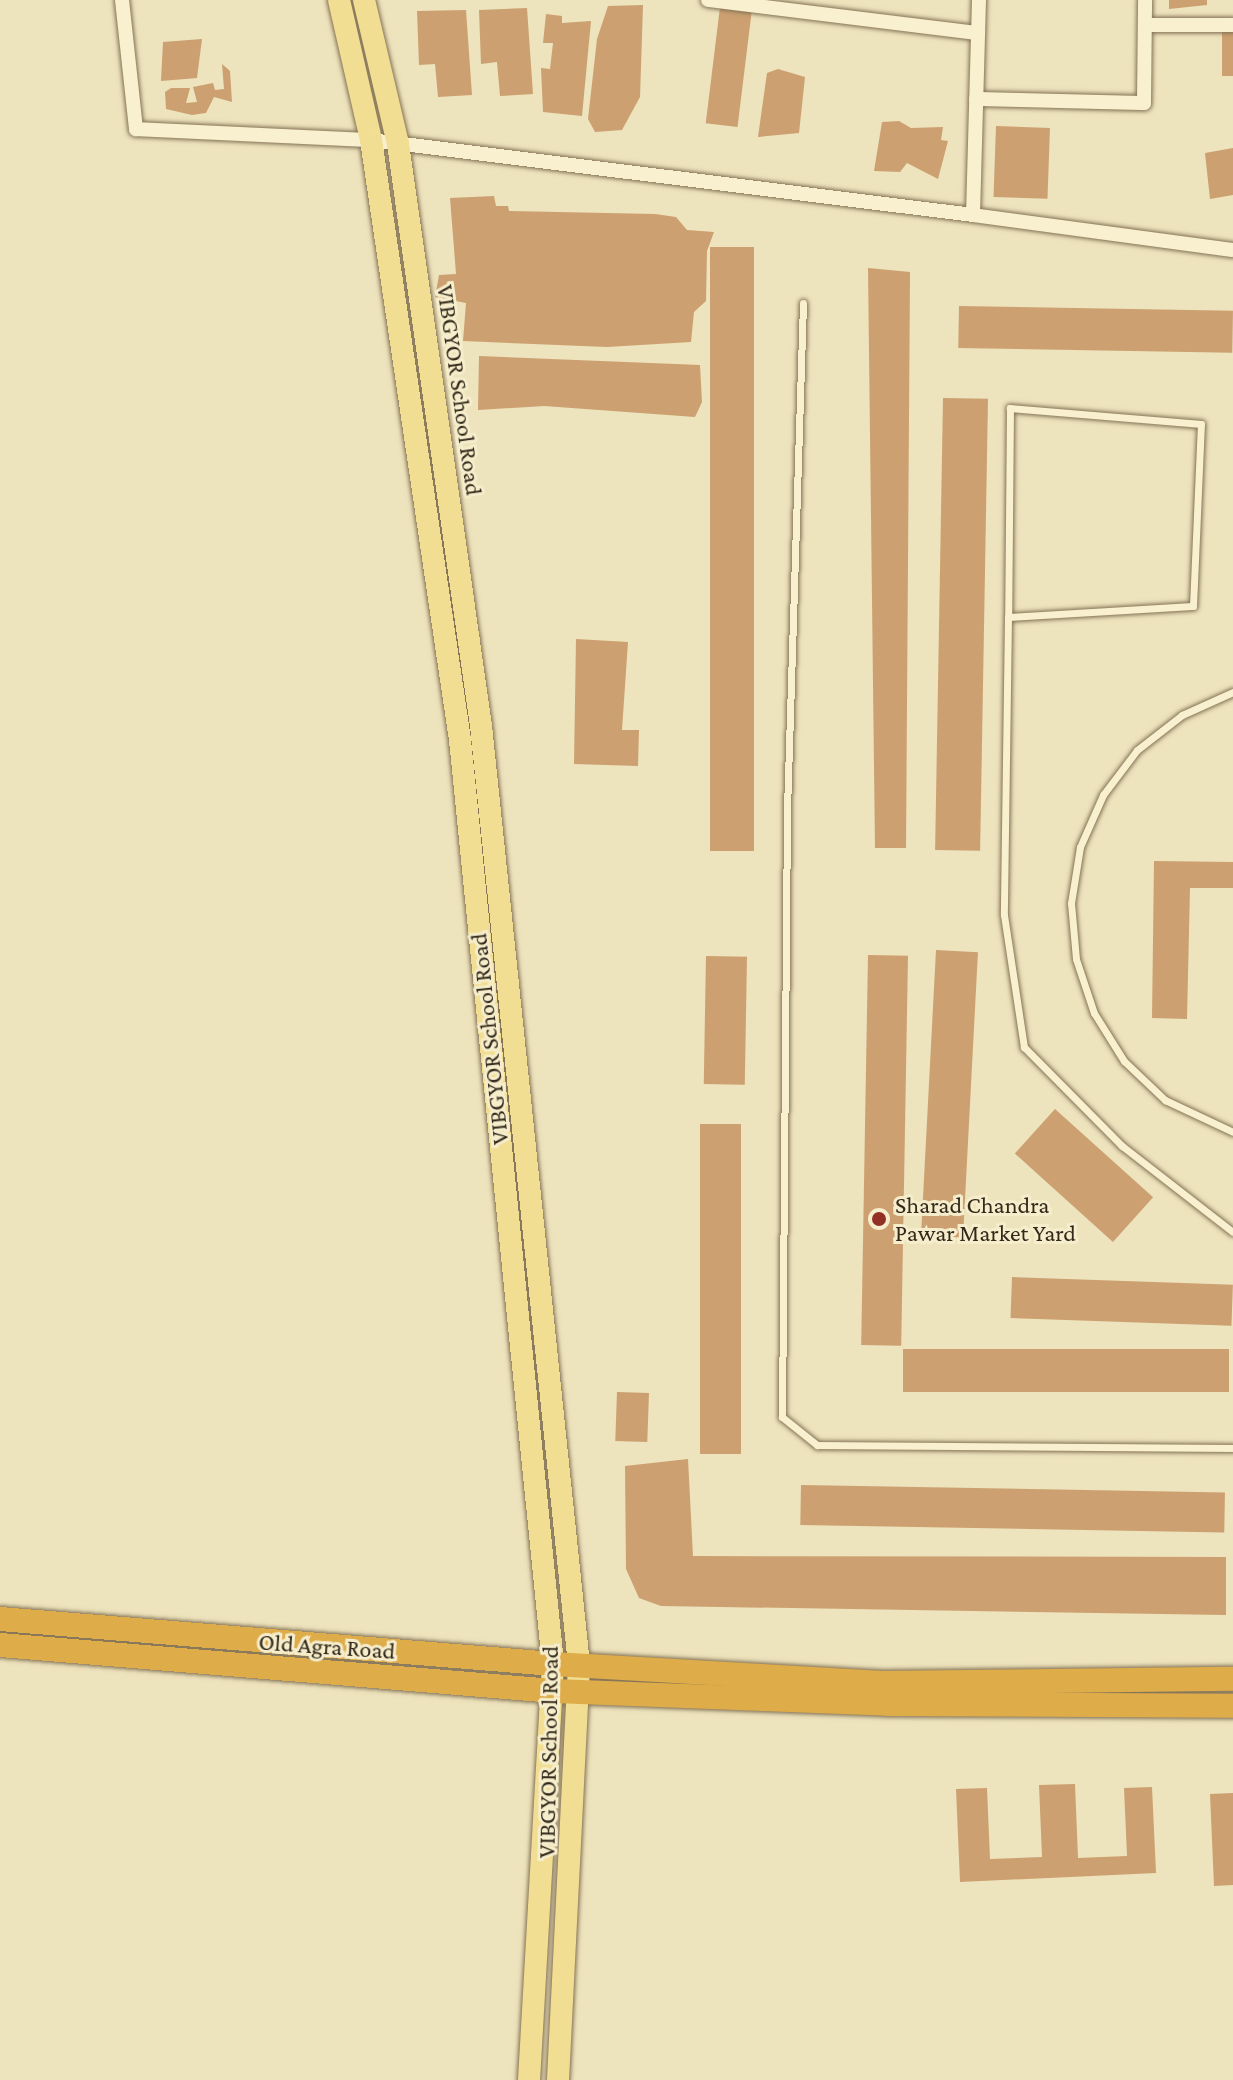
<!DOCTYPE html>
<html>
<head>
<meta charset="utf-8">
<style>
  body { margin:0 }
  #map { position:relative; width:1233px; height:2080px; overflow:hidden; background:#ede3bc; font-family:"Crimson Pro",serif }
  div>[style] { position:absolute }
  .building>* { inset:0; background:#cca071; transform-origin:0 0 }
  .roads { filter:drop-shadow(0 0 2px #847356) drop-shadow(0 0 2px #847356) }
  .lane>* { height:7px; margin:-3.5px; padding:0 3.5px; transform-origin:3.5px; border-radius:3.5px; background:#f8f0ce }
  .street>* { height:14px; margin:-7px; padding:0 7px; transform-origin:7px; border-radius:7px; background:#f8f0ce }
  .primary>* { height:22px; margin:-11px; padding:0 11px; transform-origin:11px; border-radius:11px; background:#f2de92 }
  .highway>* { height:24px; margin:-12px; padding:0 12px; transform-origin:12px; border-radius:12px; background:#dfac4a }
  .dots>* { width:22px; height:22px; translate:-50% -50%; box-sizing:border-box; border:4px solid #f5edcb; border-radius:50% }
  span { translate:-50% -50%; white-space:nowrap; text-align:center; line-height:1.15; -webkit-text-stroke:6px #f5edcb; paint-order:stroke }
  .street-label { font-size:24px; color:#33291b }
  .poi-label { font-size:24px; color:#33291b }
  .left { translate:0 -50%; text-align:left }
</style>
</head>
<body>
<div id="map">
  <div class="building">
    <i style="clip-path:polygon(1169px 0,1207px 0,1207px 5px,1169px 9px)"></i>
    <i style="clip-path:polygon(643px 5px,640px 97px,622px 130px,595px 132px,588px 119px,597px 39px,608px 6px)"></i>
    <i style="left:720px;top:7px;width:32px;height:117px;rotate:7deg"></i>
    <i style="clip-path:polygon(527px 8px,533px 94px,500px 96px,497px 62px,481px 64px,479px 10px)"></i>
    <i style="clip-path:polygon(466px 10px,472px 95px,438px 97px,435px 64px,419px 65px,417px 11px)"></i>
    <i style="clip-path:polygon(546px 14px,562px 16px,562px 23px,591px 21px,582px 116px,543px 112px,541px 68px,550px 69px,553px 43px,543px 43px)"></i>
    <i style="left:1233px;top:31px;width:45px;height:11px;rotate:90deg"></i>
    <i style="clip-path:polygon(202px 39px,197px 78px,161px 81px,163px 42px)"></i>
    <i style="clip-path:polygon(222px 64px,230px 71px,232px 102px,214px 97px,206px 113px,192px 115px,166px 109px,165px 92px,171px 88px,190px 88px,186px 103px,197px 102px,193px 87px,213px 83px,215px 90px,224px 89px)"></i>
    <i style="clip-path:polygon(778px 69px,805px 77px,799px 133px,758px 137px,767px 73px)"></i>
    <i style="clip-path:polygon(899px 121px,911px 128px,943px 127px,941px 140px,948px 141px,938px 179px,907px 163px,900px 172px,874px 171px,882px 122px)"></i>
    <i style="left:996px;top:126px;width:54px;height:71px;rotate:2deg"></i>
    <i style="clip-path:polygon(1233px 148px,1233px 195px,1210px 199px,1205px 153px)"></i>
    <i style="clip-path:polygon(494px 196px,496px 206px,508px 206px,509px 211px,655px 214px,676px 217px,687px 230px,714px 232px,707px 251px,706px 301px,694px 312px,691px 342px,607px 347px,463px 341px,466px 303px,435px 297px,439px 275px,456px 274px,450px 198px)"></i>
    <i style="left:710px;top:247px;width:44px;height:604px"></i>
    <i style="clip-path:polygon(868px 268px,910px 272px,906px 848px,875px 848px)"></i>
    <i style="left:959px;top:306px;width:274px;height:42px;rotate:1deg"></i>
    <i style="clip-path:polygon(479px 356px,700px 365px,702px 402px,695px 417px,544px 406px,478px 410px)"></i>
    <i style="left:943px;top:398px;width:45px;height:452px;rotate:1deg"></i>
    <i style="clip-path:polygon(576px 639px,628px 642px,622px 730px,639px 730px,638px 766px,574px 764px)"></i>
    <i style="clip-path:polygon(1154px 861px,1233px 862px,1233px 888px,1190px 888px,1187px 1019px,1152px 1018px)"></i>
    <i style="left:936px;top:950px;width:42px;height:286px;rotate:3deg"></i>
    <i style="left:868px;top:955px;width:40px;height:390px;rotate:1deg"></i>
    <i style="left:706px;top:956px;width:41px;height:128px;rotate:1deg"></i>
    <i style="left:1055px;top:1109px;width:132px;height:60px;rotate:42deg"></i>
    <i style="left:700px;top:1124px;width:41px;height:330px"></i>
    <i style="left:1012px;top:1277px;width:221px;height:41px;rotate:2deg"></i>
    <i style="left:903px;top:1349px;width:326px;height:43px"></i>
    <i style="left:617px;top:1392px;width:32px;height:49px;rotate:2deg"></i>
    <i style="clip-path:polygon(688px 1459px,693px 1556px,1226px 1557px,1226px 1615px,661px 1606px,639px 1598px,626px 1569px,625px 1466px)"></i>
    <i style="left:801px;top:1485px;width:424px;height:40px;rotate:1deg"></i>
    <i style="clip-path:polygon(1075px 1784px,1078px 1858px,1127px 1856px,1124px 1788px,1152px 1787px,1156px 1873px,960px 1882px,956px 1789px,987px 1788px,990px 1859px,1042px 1857px,1039px 1785px)"></i>
    <i style="clip-path:polygon(1233px 1793px,1233px 1885px,1214px 1886px,1210px 1794px)"></i>
  </div>
  <div class="roads">
    <div class="lane">
      <i style="left:803px;top:303px;width:507px;rotate:91.81deg"></i>
      <i style="left:787px;top:810px;width:607px;rotate:90.47deg"></i>
      <i style="left:782px;top:1417px;width:45px;rotate:38.7deg"></i>
      <i style="left:817px;top:1445px;width:416px;rotate:0.4deg"></i>
      <i style="left:1008px;top:617px;width:185px;rotate:-3.4deg"></i>
      <i style="left:1193px;top:606px;width:182px;rotate:-87.5deg"></i>
      <i style="left:1201px;top:424px;width:192px;rotate:-175.2deg"></i>
      <i style="left:1010px;top:408px;width:209px;rotate:90.5deg"></i>
      <i style="left:1008px;top:617px;width:298px;rotate:90.8deg"></i>
      <i style="left:1004px;top:915px;width:134px;rotate:81.4deg"></i>
      <i style="left:1024px;top:1047px;width:139px;rotate:45.3deg"></i>
      <i style="left:1122px;top:1146px;width:140px;rotate:37.8deg"></i>
      <i style="left:1233px;top:692px;width:56px;rotate:155.7deg"></i>
      <i style="left:1182px;top:715px;width:57px;rotate:142.1deg"></i>
      <i style="left:1137px;top:750px;width:56px;rotate:127.1deg"></i>
      <i style="left:1103px;top:795px;width:57px;rotate:113.9deg"></i>
      <i style="left:1080px;top:847px;width:57px;rotate:99.1deg"></i>
      <i style="left:1071px;top:903px;width:56px;rotate:84.9deg"></i>
      <i style="left:1076px;top:959px;width:57px;rotate:71.6deg"></i>
      <i style="left:1094px;top:1013px;width:57px;rotate:58deg"></i>
      <i style="left:1124px;top:1061px;width:57px;rotate:43.6deg"></i>
      <i style="left:1165px;top:1100px;width:75px;rotate:25.2deg"></i>
    </div>
    <div class="street">
      <i style="left:122px;top:0;width:130px;rotate:83.8deg"></i>
      <i style="left:136px;top:129px;width:235px;rotate:2.7deg"></i>
      <i style="left:371px;top:140px;width:607px;rotate:7.1deg"></i>
      <i style="left:708px;top:0;width:272px;rotate:7deg"></i>
      <i style="left:979px;top:0;width:215px;rotate:91.6deg"></i>
      <i style="left:973px;top:215px;width:262px;rotate:7.7deg"></i>
      <i style="left:1145px;top:25px;width:88px"></i>
      <i style="left:976px;top:99px;width:168px;rotate:1.4deg"></i>
      <i style="left:1144px;top:103px;width:103px;rotate:-89.4deg"></i>
    </div>
    <div class="primary">
      <i style="left:339px;top:0;width:144px;rotate:77.1deg"></i>
      <i style="left:371px;top:140px;width:607px;rotate:81.56deg"></i>
      <i style="left:460px;top:740px;width:929px;rotate:84.25deg"></i>
      <i style="left:553px;top:1664px;width:417px;rotate:93.3deg"></i>
      <i style="left:364px;top:0;width:148px;rotate:76.7deg"></i>
      <i style="left:398px;top:144px;width:588px;rotate:81.88deg"></i>
      <i style="left:481px;top:726px;width:944px;rotate:84.04deg"></i>
      <i style="left:579px;top:1665px;width:416px;rotate:92.9deg"></i>
    </div>
    <div class="highway">
      <i style="left:0;top:1619px;width:555px;rotate:4.65deg"></i>
      <i style="left:553px;top:1664px;width:330px;rotate:3.3deg"></i>
      <i style="left:882px;top:1683px;width:351px;rotate:-0.7deg"></i>
      <i style="left:0;top:1645px;width:556px;rotate:4.75deg"></i>
      <i style="left:554px;top:1691px;width:334px;rotate:2.2deg"></i>
      <i style="left:888px;top:1704px;width:345px;rotate:0.3deg"></i>
    </div>
  </div>
  <div class="dots">
    <i style="left:879px;top:1219px;background:#933026"></i>
  </div>
  <div class="street-label">
    <span style="left:460px;top:390px;rotate:82deg">VIBGYOR School Road</span>
    <span style="left:489px;top:1039px;rotate:-96deg">VIBGYOR School Road</span>
    <span style="left:327px;top:1646px;rotate:4deg">Old Agra Road</span>
    <span style="left:548px;top:1752px;rotate:-89deg">VIBGYOR School Road</span>
  </div>
  <div class="poi-label">
    <span class="left" style="left:895px;top:1219px">Sharad Chandra<br>Pawar Market Yard</span>
  </div>
</div>
</body>
</html>
